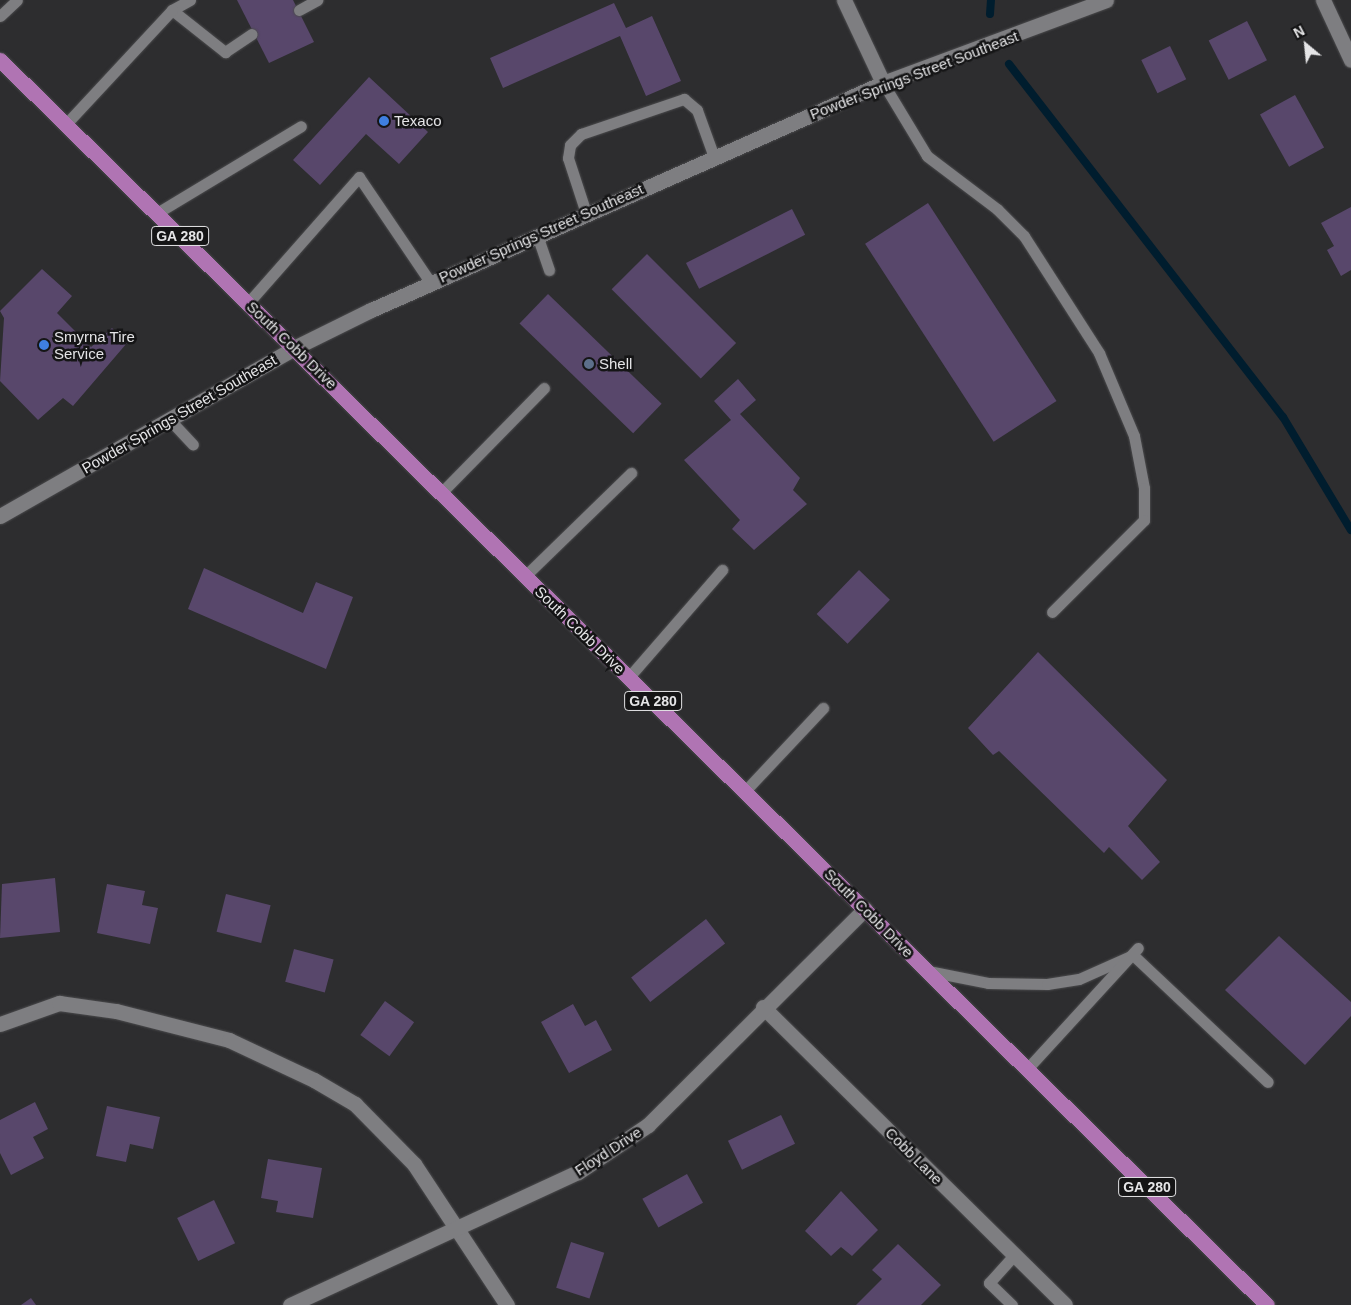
<!DOCTYPE html>
<html>
<head>
<meta charset="utf-8">
<style>
  body { margin:0 }
  #map { position:relative; width:1351px; height:1305px; overflow:hidden; background:#2d2d2f; font-family:Arial,sans-serif }
  div>[style] { position:absolute }
  .stream>* { height:8px; margin:-4px; padding:0 4px; transform-origin:4px; border-radius:4px; background:#001d2e }
  .building>* { inset:0; background:#58476b; transform-origin:0 0 }
  .roads { filter:drop-shadow(0 0 1px #4b4b4d) drop-shadow(0 0 1px #4b4b4d) }
  .service>* { height:11px; margin:-5.5px; padding:0 5.5px; transform-origin:5.5px; border-radius:5.5px; background:#7e7e81 }
  .minor>* { height:15px; margin:-7.5px; padding:0 7.5px; transform-origin:7.5px; border-radius:7.5px; background:#7e7e81 }
  .tertiary>* { height:15px; margin:-7.5px; padding:0 7.5px; transform-origin:7.5px; border-radius:7.5px; background:#7e7e81 }
  .primary>* { height:15px; margin:-7.5px; padding:0 7.5px; transform-origin:7.5px; border-radius:7.5px; background:#b074b3 }
  .dots>* { width:14px; height:14px; translate:-50% -50%; box-sizing:border-box; border:2px solid #151516; border-radius:50% }
  span { translate:-50% -50%; white-space:nowrap; text-align:center; line-height:1.15; -webkit-text-stroke:5px #151516; paint-order:stroke }
  .shield-label span { padding:1px 4px; background:#151516; border:1px solid; border-radius:4px; -webkit-text-stroke-width:0 }
  .shield-label { font-size:14px; color:#e5e5e7; font-weight:700 }
  .street-label { font-size:15px; color:#e5e5e7 }
  .poi-label { font-size:15px; color:#e5e5e7 }
  .left { translate:0 -50%; text-align:left }
  .north { position:absolute; left:1281px; top:20px; width:50px; height:50px; -webkit-text-stroke:4px #151516; paint-order:stroke; rotate:332deg; font-size:14px; font-weight:700; line-height:20px; text-align:center; color:#e5e5e7 }
  .north::after { content:''; display:block; margin:auto; width:18px; height:22px; background:#e5e5e7; clip-path:polygon(50% 0,100% 100%,50% 72%,0 100%) }
</style>
</head>
<body>
<div id="map">
  <div class="stream">
    <i style="left:990px;top:14px;width:14px;rotate:-86deg"></i>
    <i style="left:1009px;top:64px;width:447px;rotate:52.2deg"></i>
    <i style="left:1283px;top:417px;width:132px;rotate:59deg"></i>
  </div>
  <div class="building">
    <i style="clip-path:polygon(237px 0,293px 0,314px 42px,269px 63px)"></i>
    <i style="clip-path:polygon(614px 3px,626px 28px,652px 16px,681px 81px,646px 96px,620px 36px,503px 88px,490px 58px)"></i>
    <i style="left:1247px;top:21px;width:44px;height:43px;rotate:63deg"></i>
    <i style="left:1170px;top:46px;width:37px;height:32px;rotate:64deg"></i>
    <i style="clip-path:polygon(369px 77px,428px 132px,399px 164px,366px 134px,320px 185px,293px 160px)"></i>
    <i style="left:1295px;top:95px;width:60px;height:40px;rotate:61deg"></i>
    <i style="left:928px;top:203px;width:236px;height:75px;rotate:57deg"></i>
    <i style="clip-path:polygon(1351px 207px,1351px 270px,1341px 276px,1327px 250px,1334px 246px,1321px 223px)"></i>
    <i style="left:792px;top:209px;width:29px;height:119px;rotate:63deg"></i>
    <i style="left:647px;top:254px;width:126px;height:50px;rotate:45deg"></i>
    <i style="clip-path:polygon(42px 269px,72px 296px,57px 313px,91px 347px,112px 328px,127px 343px,73px 406px,63px 398px,38px 420px,0 381px,4px 318px,0 311px)"></i>
    <i style="left:548px;top:294px;width:158px;height:41px;rotate:44deg"></i>
    <i style="clip-path:polygon(738px 379px,756px 400px,740px 414px,800px 478px,793px 490px,807px 504px,754px 550px,732px 529px,740px 520px,684px 460px,731px 420px,714px 401px)"></i>
    <i style="clip-path:polygon(204px 568px,303px 613px,316px 582px,353px 597px,326px 669px,188px 609px)"></i>
    <i style="left:859px;top:570px;width:43px;height:61px;rotate:44deg"></i>
    <i style="clip-path:polygon(1038px 652px,1167px 780px,1128px 826px,1160px 862px,1142px 880px,1109px 847px,1104px 853px,999px 751px,993px 755px,968px 728px)"></i>
    <i style="clip-path:polygon(55px 878px,60px 932px,0 938px,2px 884px)"></i>
    <i style="clip-path:polygon(107px 884px,145px 891px,142px 905px,158px 908px,150px 944px,97px 933px)"></i>
    <i style="left:226px;top:894px;width:46px;height:39px;rotate:14deg"></i>
    <i style="left:706px;top:919px;width:31px;height:95px;rotate:52deg"></i>
    <i style="clip-path:polygon(1279px 936px,1351px 1002px,1351px 1016px,1305px 1065px,1225px 990px)"></i>
    <i style="left:294px;top:949px;width:41px;height:34px;rotate:15deg"></i>
    <i style="left:385px;top:1001px;width:36px;height:42px;rotate:36deg"></i>
    <i style="clip-path:polygon(573px 1004px,585px 1026px,596px 1020px,612px 1050px,569px 1073px,541px 1022px)"></i>
    <i style="clip-path:polygon(35px 1102px,48px 1129px,33px 1137px,44px 1158px,11px 1175px,0 1153px,0 1120px)"></i>
    <i style="clip-path:polygon(107px 1106px,160px 1117px,153px 1149px,130px 1144px,126px 1162px,96px 1156px)"></i>
    <i style="left:781px;top:1115px;width:32px;height:59px;rotate:64deg"></i>
    <i style="clip-path:polygon(268px 1159px,322px 1168px,313px 1218px,276px 1212px,278px 1201px,261px 1198px)"></i>
    <i style="left:687px;top:1174px;width:33px;height:51px;rotate:61deg"></i>
    <i style="clip-path:polygon(841px 1191px,878px 1230px,852px 1256px,841px 1247px,831px 1256px,805px 1231px)"></i>
    <i style="left:214px;top:1200px;width:48px;height:41px;rotate:64deg"></i>
    <i style="left:571px;top:1242px;width:35px;height:48px;rotate:18deg"></i>
    <i style="clip-path:polygon(898px 1244px,941px 1285px,921px 1305px,856px 1305px,882px 1279px,872px 1270px)"></i>
    <i style="clip-path:polygon(31px 1298px,36px 1305px,21px 1305px)"></i>
  </div>
  <div class="roads">
    <div class="service">
      <i style="left:190px;top:0;width:21px;rotate:151deg"></i>
      <i style="left:172px;top:10px;width:68px;rotate:38.4deg"></i>
      <i style="left:225px;top:52px;width:32px;rotate:-34deg"></i>
      <i style="left:299px;top:10px;width:21px;rotate:-29deg"></i>
      <i style="left:0;top:16px;width:23px;rotate:-43deg"></i>
      <i style="left:883px;top:83px;width:85px;rotate:58.9deg"></i>
      <i style="left:927px;top:156px;width:88px;rotate:37.1deg"></i>
      <i style="left:997px;top:209px;width:38px;rotate:45deg"></i>
      <i style="left:1024px;top:236px;width:139px;rotate:57.3deg"></i>
      <i style="left:1099px;top:353px;width:90px;rotate:67.1deg"></i>
      <i style="left:1134px;top:436px;width:53px;rotate:79.1deg"></i>
      <i style="left:1144px;top:488px;width:32px;rotate:90deg"></i>
      <i style="left:1144px;top:520px;width:130px;rotate:135deg"></i>
      <i style="left:66px;top:124px;width:156px;rotate:-47.1deg"></i>
      <i style="left:157px;top:213px;width:168px;rotate:-31.1deg"></i>
      <i style="left:586px;top:213px;width:58px;rotate:-108.1deg"></i>
      <i style="left:568px;top:158px;width:13px;rotate:-81deg"></i>
      <i style="left:570px;top:145px;width:16px;rotate:-45deg"></i>
      <i style="left:581px;top:134px;width:109px;rotate:-18.8deg"></i>
      <i style="left:684px;top:99px;width:17px;rotate:40deg"></i>
      <i style="left:697px;top:110px;width:50px;rotate:70.1deg"></i>
      <i style="left:537px;top:235px;width:37px;rotate:71deg"></i>
      <i style="left:248px;top:303px;width:168px;rotate:-48.6deg"></i>
      <i style="left:359px;top:177px;width:127px;rotate:55.9deg"></i>
      <i style="left:169px;top:419px;width:35px;rotate:47deg"></i>
      <i style="left:441px;top:493px;width:147px;rotate:-45.6deg"></i>
      <i style="left:525px;top:576px;width:148px;rotate:-44.2deg"></i>
      <i style="left:629px;top:677px;width:142px;rotate:-49deg"></i>
      <i style="left:745px;top:791px;width:114px;rotate:-46.8deg"></i>
      <i style="left:928px;top:971px;width:61px;rotate:11.3deg"></i>
      <i style="left:988px;top:983px;width:59px;rotate:1deg"></i>
      <i style="left:1047px;top:984px;width:32px;rotate:-9deg"></i>
      <i style="left:1079px;top:979px;width:59px;rotate:-24deg"></i>
      <i style="left:1133px;top:955px;width:185px;rotate:43.3deg"></i>
      <i style="left:1027px;top:1069px;width:164px;rotate:-47.5deg"></i>
      <i style="left:1012px;top:1305px;width:32px;rotate:-136deg"></i>
      <i style="left:989px;top:1283px;width:38px;rotate:-48deg"></i>
    </div>
    <div class="minor">
      <i style="left:844px;top:0;width:92px;rotate:64.8deg"></i>
      <i style="left:1323px;top:0;width:66px;rotate:65deg"></i>
      <i style="left:763px;top:1007px;width:424px;rotate:44.6deg"></i>
      <i style="left:0;top:1024px;width:63px;rotate:-19.6deg"></i>
      <i style="left:59px;top:1003px;width:58px;rotate:8deg"></i>
      <i style="left:116px;top:1011px;width:117px;rotate:14.4deg"></i>
      <i style="left:229px;top:1040px;width:94px;rotate:25.2deg"></i>
      <i style="left:314px;top:1080px;width:48px;rotate:30.3deg"></i>
      <i style="left:355px;top:1104px;width:84px;rotate:45.5deg"></i>
      <i style="left:414px;top:1164px;width:169px;rotate:56.6deg"></i>
      <i style="left:290px;top:1305px;width:317px;rotate:-24.8deg"></i>
      <i style="left:578px;top:1172px;width:84px;rotate:-33.9deg"></i>
      <i style="left:648px;top:1125px;width:306px;rotate:-44.9deg"></i>
    </div>
    <div class="tertiary">
      <i style="left:0;top:516px;width:339px;rotate:-29.7deg"></i>
      <i style="left:294px;top:348px;width:86px;rotate:-26.3deg"></i>
      <i style="left:371px;top:310px;width:560px;rotate:-23.91deg"></i>
      <i style="left:883px;top:83px;width:238px;rotate:-20.4deg"></i>
    </div>
    <div class="primary">
      <i style="left:0;top:60px;width:1776px;rotate:44.5deg"></i>
    </div>
  </div>
  <div class="dots">
    <i style="left:384px;top:121px;background:#3f7fe0"></i>
    <i style="left:44px;top:345px;background:#3f7fe0"></i>
    <i style="left:589px;top:364px;background:#5c6f8a"></i>
  </div>
  <div class="shield-label">
    <span style="left:180px;top:236px">GA 280</span>
    <span style="left:653px;top:701px">GA 280</span>
    <span style="left:1147px;top:1187px">GA 280</span>
  </div>
  <div class="street-label">
    <span style="left:914px;top:75px;rotate:-21deg">Powder Springs Street Southeast</span>
    <span style="left:541px;top:233px;rotate:-24deg">Powder Springs Street Southeast</span>
    <span style="left:292px;top:345px;rotate:44deg">South Cobb Drive</span>
    <span style="left:179px;top:414px;rotate:-30deg">Powder Springs Street Southeast</span>
    <span style="left:580px;top:630px;rotate:44deg">South Cobb Drive</span>
    <span style="left:869px;top:913px;rotate:45deg">South Cobb Drive</span>
    <span style="left:608px;top:1151px;rotate:-33deg">Floyd Drive</span>
    <span style="left:914px;top:1156px;rotate:45deg">Cobb Lane</span>
  </div>
  <div class="poi-label">
    <span class="left" style="left:394px;top:121px">Texaco</span>
    <span class="left" style="left:54px;top:345px">Smyrna Tire<br>Service</span>
    <span class="left" style="left:599px;top:364px">Shell</span>
  </div>
  <div class="north">N</div>
</div>
</body>
</html>
